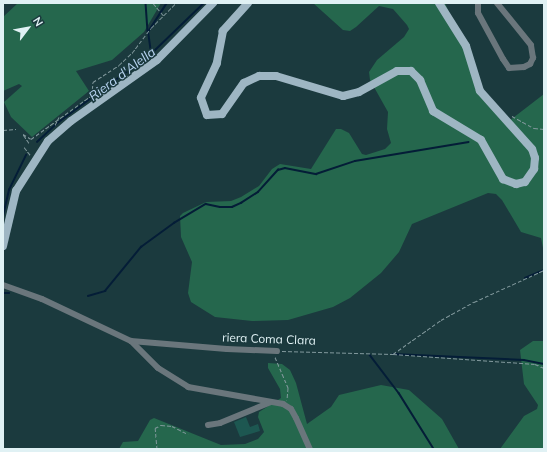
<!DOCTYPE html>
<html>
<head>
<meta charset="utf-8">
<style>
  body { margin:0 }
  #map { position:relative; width:547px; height:452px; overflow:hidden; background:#1b3a3e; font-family:Mulish,sans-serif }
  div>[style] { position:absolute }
  .green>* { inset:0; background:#25674d }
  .stream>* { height:1.5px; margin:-0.75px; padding:0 0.75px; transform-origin:0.75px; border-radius:0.75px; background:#041d37 }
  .building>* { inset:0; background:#1d5751 }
  .path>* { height:1px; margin-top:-0.5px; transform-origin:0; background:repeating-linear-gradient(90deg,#81989c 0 4px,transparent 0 6px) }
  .minor>* { height:6px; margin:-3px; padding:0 3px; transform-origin:3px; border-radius:3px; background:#6a767c }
  .major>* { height:8px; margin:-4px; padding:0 4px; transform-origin:4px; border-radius:4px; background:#9eb6c3 }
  span { translate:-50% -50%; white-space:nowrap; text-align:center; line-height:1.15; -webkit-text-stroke:3px #1b3a3e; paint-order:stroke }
  .street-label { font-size:12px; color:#e0f1f4 }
  .water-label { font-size:13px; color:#b8d4f2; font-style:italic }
  .frame { position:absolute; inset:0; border:4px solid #e0f1f4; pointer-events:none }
  .north { position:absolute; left:8px; top:8px; width:40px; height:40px; -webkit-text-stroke:3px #1b3a3e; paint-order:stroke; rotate:58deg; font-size:11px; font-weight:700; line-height:16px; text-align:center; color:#e0f1f4 }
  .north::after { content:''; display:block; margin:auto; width:14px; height:18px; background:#e0f1f4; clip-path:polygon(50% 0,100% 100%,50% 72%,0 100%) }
</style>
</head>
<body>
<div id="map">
  <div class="green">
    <i style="clip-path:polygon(18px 3px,161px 3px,144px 32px,112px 60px,76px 71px,89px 91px,32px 137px,11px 117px,4px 102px,22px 86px,19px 84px,3px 91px,3px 17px)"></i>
    <i style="clip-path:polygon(313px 3px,445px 3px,484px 93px,509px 121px,544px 94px,544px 253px,541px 238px,521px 232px,502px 200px,496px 194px,488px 193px,412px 224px,399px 252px,381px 273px,350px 298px,333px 307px,288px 320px,252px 321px,215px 317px,191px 302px,188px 293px,192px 262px,181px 237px,180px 216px,183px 213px,206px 202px,231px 201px,241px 197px,259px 186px,272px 169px,280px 164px,311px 169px,336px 129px,341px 129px,349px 133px,362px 154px,366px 155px,385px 149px,391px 143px,387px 129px,388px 112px,370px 80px,369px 72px,377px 60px,404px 37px,409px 29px,407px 25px,393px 9px,379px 6px,356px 27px,350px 31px,343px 30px)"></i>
    <i style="clip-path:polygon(533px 341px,544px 341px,544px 449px,500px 449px,524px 416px,537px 409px,538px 405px,524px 384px,520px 350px)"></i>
    <i style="clip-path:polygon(268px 363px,282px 364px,290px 370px,296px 383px,307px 424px,331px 407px,339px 395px,381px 385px,409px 390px,442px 419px,459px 449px,119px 449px,123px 442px,138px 441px,150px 420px,154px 418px,221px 445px,245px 444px,258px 439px,264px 432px,258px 417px,259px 412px,281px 398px,280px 389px,268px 368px)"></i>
  </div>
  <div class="stream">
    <i style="left:146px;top:3px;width:28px;rotate:86deg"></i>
    <i style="left:151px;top:53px;width:21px;rotate:-98deg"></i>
    <i style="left:148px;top:32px;width:35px;rotate:-57deg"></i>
    <i style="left:37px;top:142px;width:26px;rotate:-43deg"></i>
    <i style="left:56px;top:124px;width:118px;rotate:-36.4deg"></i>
    <i style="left:151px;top:54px;width:74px;rotate:-43.9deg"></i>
    <i style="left:3px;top:216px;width:27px;rotate:-77deg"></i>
    <i style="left:9px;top:190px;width:39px;rotate:-64deg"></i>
    <i style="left:525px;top:278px;width:21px;rotate:-23deg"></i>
    <i style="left:3px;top:293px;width:6px"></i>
    <i style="left:88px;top:296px;width:18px;rotate:-16deg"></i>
    <i style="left:105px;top:291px;width:57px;rotate:-50.7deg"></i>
    <i style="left:141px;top:247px;width:41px;rotate:-36deg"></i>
    <i style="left:174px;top:223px;width:37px;rotate:-31deg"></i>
    <i style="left:206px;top:204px;width:14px;rotate:12deg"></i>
    <i style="left:220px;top:207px;width:12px"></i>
    <i style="left:232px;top:207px;width:10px;rotate:-24deg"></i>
    <i style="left:241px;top:203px;width:20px;rotate:-33deg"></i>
    <i style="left:258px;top:192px;width:30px;rotate:-48deg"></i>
    <i style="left:278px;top:170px;width:7px;rotate:-16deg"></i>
    <i style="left:285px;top:168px;width:32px;rotate:11deg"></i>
    <i style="left:316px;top:174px;width:41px;rotate:-18.4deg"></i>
    <i style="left:355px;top:161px;width:115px;rotate:-9.5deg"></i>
    <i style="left:393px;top:354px;width:131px;rotate:2.6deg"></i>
    <i style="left:524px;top:360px;width:20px;rotate:11deg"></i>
    <i style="left:370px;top:355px;width:48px;rotate:52.7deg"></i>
    <i style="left:399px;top:393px;width:66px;rotate:58deg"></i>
  </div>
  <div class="building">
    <i style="clip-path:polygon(246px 417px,250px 427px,258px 424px,260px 431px,240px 437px,234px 422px)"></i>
  </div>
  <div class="path">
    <i style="left:153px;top:3px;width:16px;rotate:50deg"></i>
    <i style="left:512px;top:116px;width:25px;rotate:29deg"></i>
    <i style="left:534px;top:128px;width:10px;rotate:6deg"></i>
    <i style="left:55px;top:125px;width:9px;rotate:-63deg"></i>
    <i style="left:3px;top:130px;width:13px;rotate:-4deg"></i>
    <i style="left:29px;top:143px;width:11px;rotate:-124deg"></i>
    <i style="left:23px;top:134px;width:9px;rotate:32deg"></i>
    <i style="left:31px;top:139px;width:75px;rotate:-35.8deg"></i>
    <i style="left:92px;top:95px;width:13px;rotate:-86deg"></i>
    <i style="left:93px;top:82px;width:31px;rotate:-33deg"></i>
    <i style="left:119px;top:65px;width:18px;rotate:-43deg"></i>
    <i style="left:132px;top:53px;width:31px;rotate:-53deg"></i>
    <i style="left:151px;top:28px;width:35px;rotate:-45deg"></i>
    <i style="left:24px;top:147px;width:11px;rotate:52deg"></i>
    <i style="left:282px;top:351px;width:111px;rotate:1.5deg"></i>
    <i style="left:393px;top:354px;width:59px;rotate:-35.3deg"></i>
    <i style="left:441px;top:320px;width:38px;rotate:-29deg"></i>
    <i style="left:474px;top:302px;width:77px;rotate:-24.6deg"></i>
    <i style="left:393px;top:354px;width:142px;rotate:4deg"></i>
    <i style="left:535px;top:364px;width:10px;rotate:24deg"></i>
    <i style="left:275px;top:357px;width:34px;rotate:67deg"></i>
    <i style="left:288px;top:388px;width:12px;rotate:95deg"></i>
    <i style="left:157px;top:449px;width:21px;rotate:-95deg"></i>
    <i style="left:155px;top:428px;width:7px;rotate:-27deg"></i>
    <i style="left:161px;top:425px;width:11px;rotate:5deg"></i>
    <i style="left:172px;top:426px;width:18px;rotate:27deg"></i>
  </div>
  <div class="minor">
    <i style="left:478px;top:3px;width:10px;rotate:90deg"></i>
    <i style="left:478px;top:13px;width:52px;rotate:61.5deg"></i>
    <i style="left:503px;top:59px;width:11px;rotate:56deg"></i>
    <i style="left:509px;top:68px;width:15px;rotate:-4deg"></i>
    <i style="left:524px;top:67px;width:7px;rotate:-27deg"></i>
    <i style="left:530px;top:64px;width:7px;rotate:-63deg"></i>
    <i style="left:533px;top:58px;width:13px;rotate:-99deg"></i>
    <i style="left:531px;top:45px;width:54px;rotate:-129deg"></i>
    <i style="left:3px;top:285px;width:41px;rotate:19.7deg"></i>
    <i style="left:42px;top:299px;width:98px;rotate:25.3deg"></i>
    <i style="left:131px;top:341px;width:96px;rotate:4.8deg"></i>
    <i style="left:227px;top:349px;width:50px;rotate:2.3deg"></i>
    <i style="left:131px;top:341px;width:38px;rotate:45deg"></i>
    <i style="left:158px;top:368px;width:36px;rotate:32deg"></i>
    <i style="left:188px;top:387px;width:97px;rotate:10.1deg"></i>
    <i style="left:283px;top:404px;width:9px;rotate:32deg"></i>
    <i style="left:291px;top:409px;width:10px;rotate:61deg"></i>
    <i style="left:296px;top:418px;width:34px;rotate:66deg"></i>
    <i style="left:208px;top:425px;width:12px;rotate:-9deg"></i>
    <i style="left:220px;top:423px;width:55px;rotate:-22.4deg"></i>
  </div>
  <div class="major">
    <i style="left:248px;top:3px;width:38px;rotate:132deg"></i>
    <i style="left:223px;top:31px;width:33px;rotate:101deg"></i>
    <i style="left:217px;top:63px;width:38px;rotate:115deg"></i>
    <i style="left:201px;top:98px;width:18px;rotate:71deg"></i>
    <i style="left:207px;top:115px;width:15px;rotate:-4deg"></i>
    <i style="left:222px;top:114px;width:38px;rotate:-55deg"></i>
    <i style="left:244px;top:83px;width:17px;rotate:-25deg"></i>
    <i style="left:259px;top:76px;width:17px"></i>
    <i style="left:276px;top:76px;width:70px;rotate:16.6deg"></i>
    <i style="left:343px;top:96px;width:16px;rotate:-14deg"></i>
    <i style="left:359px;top:92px;width:43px;rotate:-28.9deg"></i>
    <i style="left:397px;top:71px;width:14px"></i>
    <i style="left:411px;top:71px;width:13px;rotate:45deg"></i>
    <i style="left:420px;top:80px;width:34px;rotate:67deg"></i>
    <i style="left:433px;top:111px;width:56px;rotate:31.1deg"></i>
    <i style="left:481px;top:140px;width:45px;rotate:60.6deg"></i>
    <i style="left:503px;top:179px;width:14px;rotate:21deg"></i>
    <i style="left:516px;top:184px;width:9px;rotate:-13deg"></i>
    <i style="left:525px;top:182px;width:16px;rotate:-55deg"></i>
    <i style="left:534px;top:169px;width:11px;rotate:-85deg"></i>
    <i style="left:535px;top:158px;width:9px;rotate:-108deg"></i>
    <i style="left:532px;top:149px;width:78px;rotate:-131.9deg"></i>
    <i style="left:480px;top:91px;width:47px;rotate:-107.3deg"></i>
    <i style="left:466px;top:46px;width:51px;rotate:-122.1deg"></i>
    <i style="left:3px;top:246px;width:57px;rotate:-76.7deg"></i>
    <i style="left:16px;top:191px;width:59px;rotate:-57.4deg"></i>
    <i style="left:48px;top:141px;width:30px;rotate:-41deg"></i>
    <i style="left:71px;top:121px;width:105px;rotate:-35.3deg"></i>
    <i style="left:157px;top:60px;width:80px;rotate:-45.5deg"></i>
  </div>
  <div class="street-label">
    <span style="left:269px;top:339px;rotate:2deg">riera Coma Clara</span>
  </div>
  <div class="water-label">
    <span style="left:122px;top:74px;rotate:-37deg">Riera d'Alella</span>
  </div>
  <div class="frame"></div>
  <div class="north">N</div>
</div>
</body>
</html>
